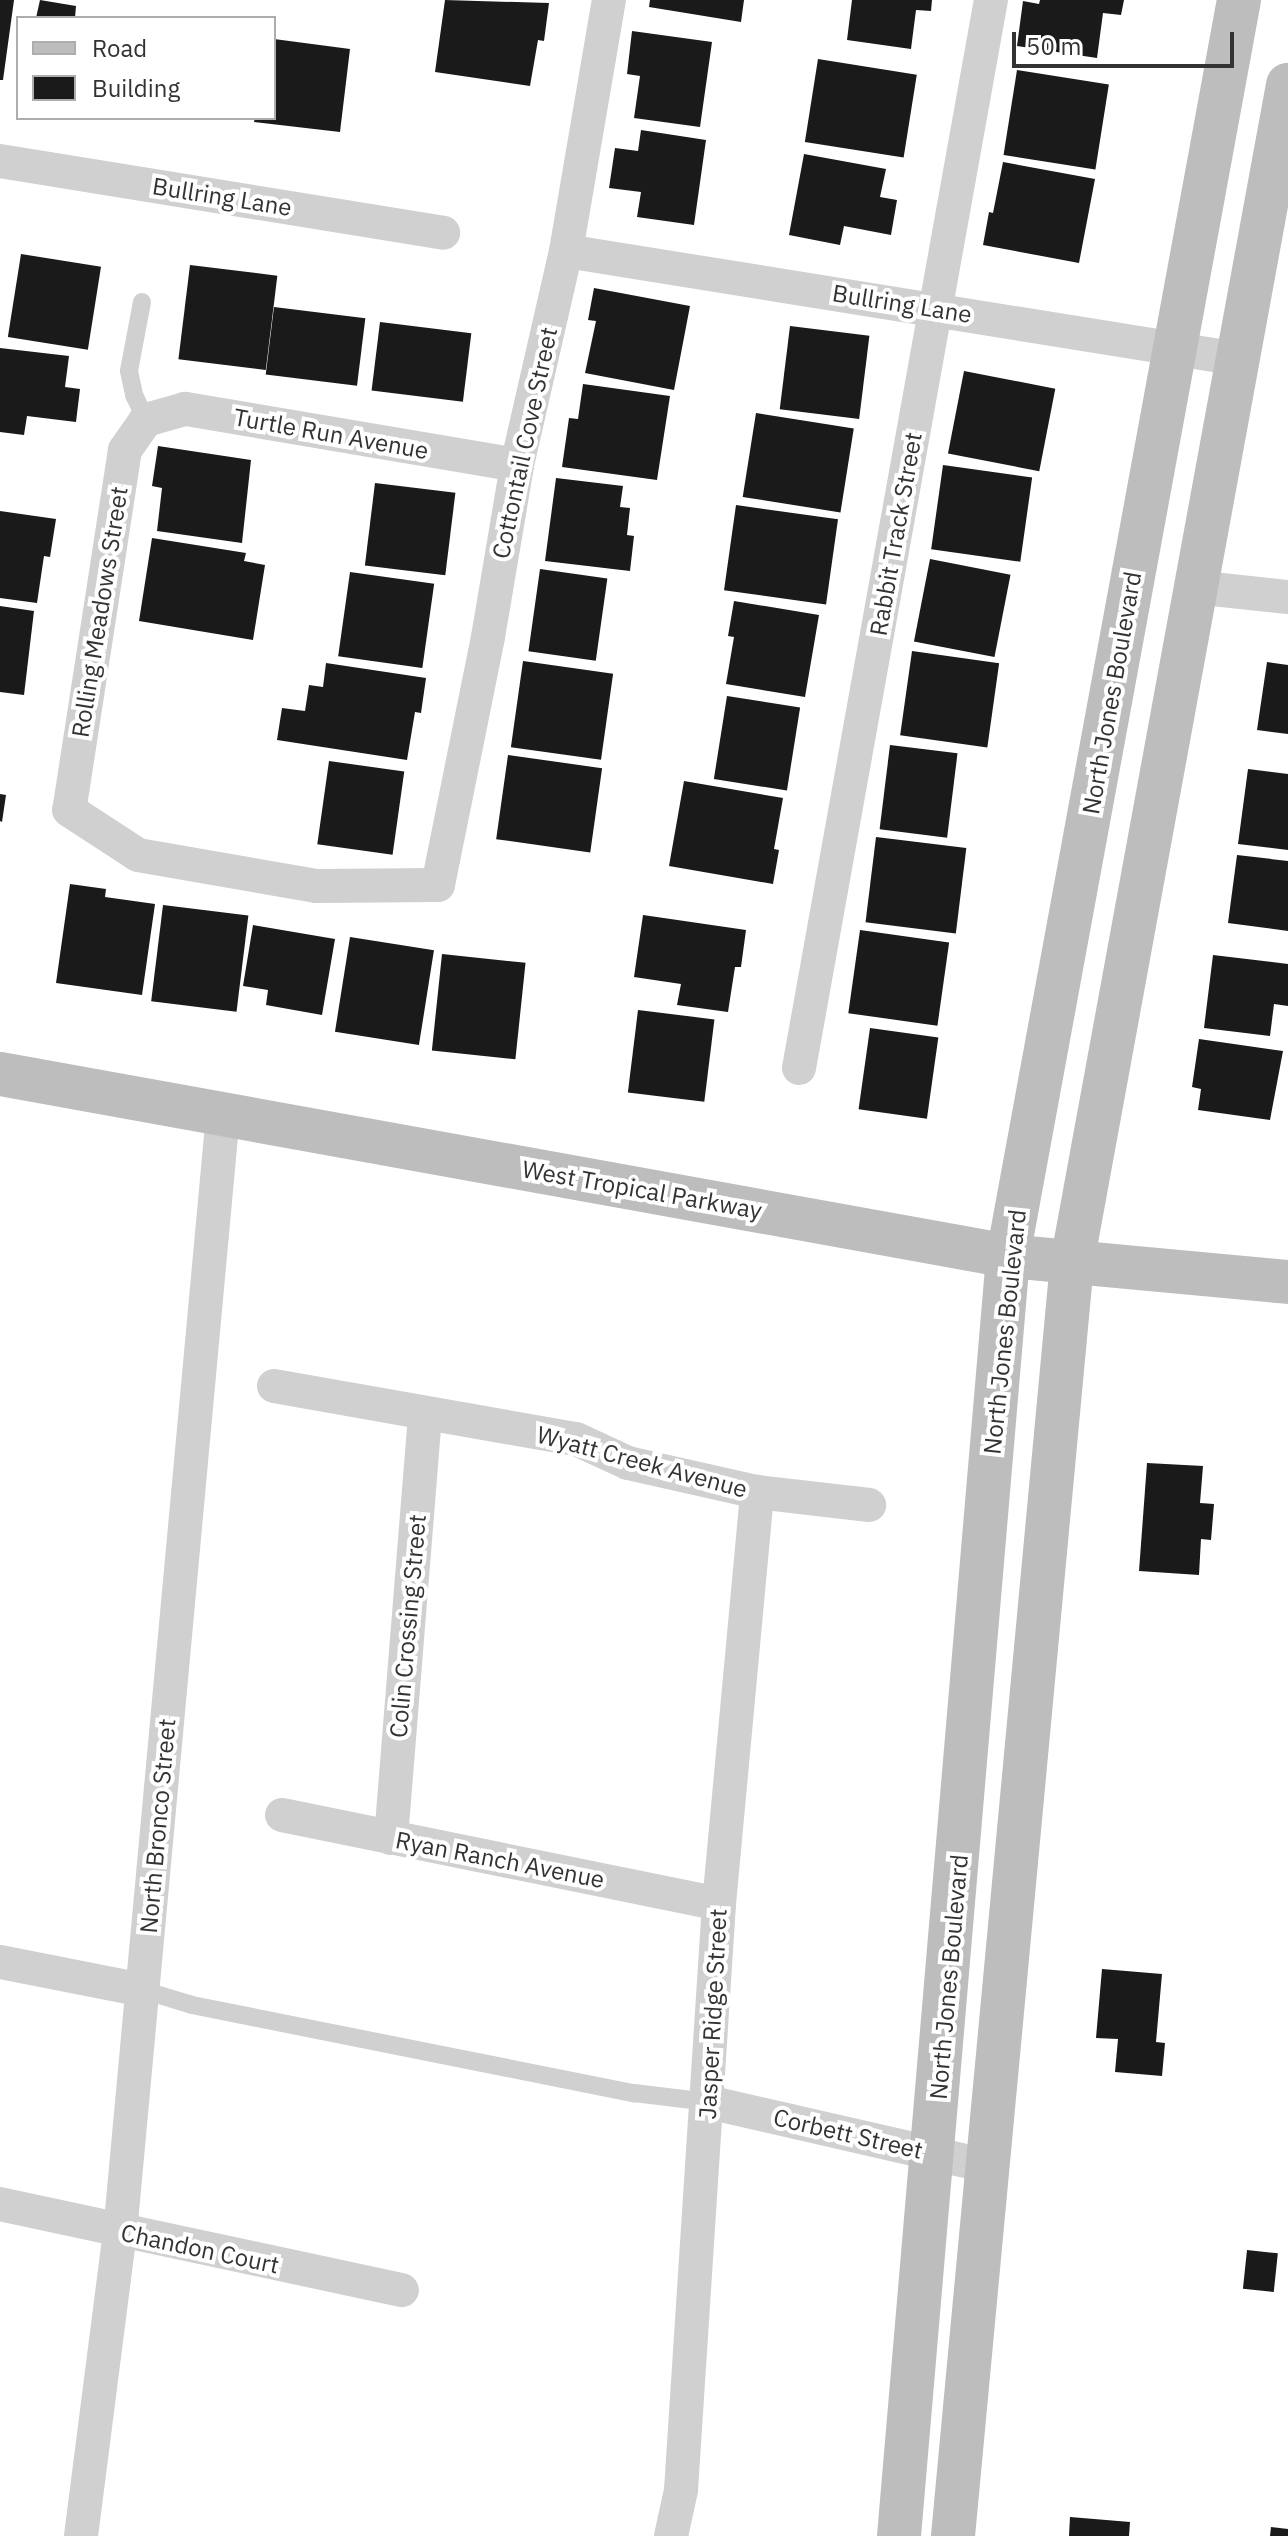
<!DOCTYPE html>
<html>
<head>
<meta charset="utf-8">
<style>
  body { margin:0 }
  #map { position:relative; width:1288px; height:2536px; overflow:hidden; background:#fff; font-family:"IBM Plex Sans",sans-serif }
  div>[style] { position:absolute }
  .building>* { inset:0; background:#1a1a1a; transform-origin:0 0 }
  .lane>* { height:18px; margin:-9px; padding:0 9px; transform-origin:9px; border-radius:9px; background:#d0d0d0 }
  .street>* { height:34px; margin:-17px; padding:0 17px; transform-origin:17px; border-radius:17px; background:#d0d0d0 }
  .secondary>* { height:44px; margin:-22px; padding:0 22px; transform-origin:22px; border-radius:22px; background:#bdbdbd }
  span { translate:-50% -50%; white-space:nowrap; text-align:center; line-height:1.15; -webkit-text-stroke:8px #fff; paint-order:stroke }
  .street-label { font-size:24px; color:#333 }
  .legend { position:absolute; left:16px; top:16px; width:260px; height:104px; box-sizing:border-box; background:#fff; border:2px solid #adadad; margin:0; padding:10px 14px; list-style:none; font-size:24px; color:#333 }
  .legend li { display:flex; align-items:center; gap:16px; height:40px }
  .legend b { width:40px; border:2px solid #adadad }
  .scale { position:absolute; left:1012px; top:32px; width:222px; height:36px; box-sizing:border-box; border:4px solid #333; border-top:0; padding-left:10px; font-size:24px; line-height:28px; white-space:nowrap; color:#333; -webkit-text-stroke:6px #fff; paint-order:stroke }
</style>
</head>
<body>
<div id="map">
  <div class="building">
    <i style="clip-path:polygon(0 0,14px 0,3px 80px,0 80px)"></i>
    <i style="clip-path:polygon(40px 0,76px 6px,75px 18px,36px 18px)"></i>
    <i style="clip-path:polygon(445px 0,549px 3px,544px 41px,538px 40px,530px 86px,435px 72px)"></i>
    <i style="clip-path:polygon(650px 0,744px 0,741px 22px,649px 7px)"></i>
    <i style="clip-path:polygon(852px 0,932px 0,931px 11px,916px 10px,911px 49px,847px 40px)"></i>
    <i style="clip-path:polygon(1040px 0,1124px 0,1121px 15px,1103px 13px,1097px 58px,1017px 46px,1023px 1px,1039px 4px)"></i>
    <i style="clip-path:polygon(632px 31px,712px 42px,700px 127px,634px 118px,640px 76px,627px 74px)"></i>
    <i style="clip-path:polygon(274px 39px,350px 49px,340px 132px,254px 122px,255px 118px,274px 118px)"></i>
    <i style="left:818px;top:59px;width:100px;height:84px;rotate:9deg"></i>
    <i style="left:1017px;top:70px;width:93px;height:86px;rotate:9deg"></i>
    <i style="clip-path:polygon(641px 130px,706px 140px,694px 225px,637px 217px,641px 192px,609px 188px,615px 148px,638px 151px)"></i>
    <i style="clip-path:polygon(804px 154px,886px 169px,880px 197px,897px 200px,891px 235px,844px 226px,840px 245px,789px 235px)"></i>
    <i style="clip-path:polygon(1003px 162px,1095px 179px,1079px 263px,983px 245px,989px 212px,993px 213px)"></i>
    <i style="left:21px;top:254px;width:81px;height:84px;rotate:9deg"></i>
    <i style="left:190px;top:265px;width:88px;height:95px;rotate:7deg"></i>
    <i style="clip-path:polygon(594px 288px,690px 306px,674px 390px,585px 373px,596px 321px,588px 320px)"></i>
    <i style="left:274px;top:307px;width:92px;height:68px;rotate:7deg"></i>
    <i style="left:380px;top:322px;width:92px;height:69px;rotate:7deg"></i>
    <i style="left:790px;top:326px;width:80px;height:84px;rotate:7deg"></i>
    <i style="clip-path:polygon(0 348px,69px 356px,65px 387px,80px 389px,76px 422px,27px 416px,24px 435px,0 432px)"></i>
    <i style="left:964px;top:371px;width:93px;height:84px;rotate:11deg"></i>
    <i style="clip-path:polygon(583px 384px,670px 396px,657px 480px,562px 467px,569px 418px,578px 419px)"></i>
    <i style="left:756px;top:413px;width:99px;height:85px;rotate:9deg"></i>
    <i style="clip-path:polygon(158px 446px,251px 460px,242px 543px,157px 531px,162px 488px,152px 486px)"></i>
    <i style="left:943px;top:465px;width:90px;height:85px;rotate:8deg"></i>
    <i style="clip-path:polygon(556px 478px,623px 486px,620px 507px,630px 508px,627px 535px,634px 536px,630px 571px,545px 561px)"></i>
    <i style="left:375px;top:483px;width:81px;height:83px;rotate:7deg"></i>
    <i style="left:736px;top:505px;width:103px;height:86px;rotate:8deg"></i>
    <i style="clip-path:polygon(0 511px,56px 519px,50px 557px,44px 556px,37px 603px,0 598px)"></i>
    <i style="clip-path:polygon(152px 538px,246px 553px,244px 561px,265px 565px,253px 640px,139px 621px)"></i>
    <i style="left:930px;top:559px;width:82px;height:84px;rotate:11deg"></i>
    <i style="left:540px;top:569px;width:68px;height:83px;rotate:8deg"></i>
    <i style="left:350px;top:572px;width:85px;height:85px;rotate:8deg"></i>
    <i style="clip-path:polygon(734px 601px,819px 615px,805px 697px,726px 684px,734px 637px,728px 636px)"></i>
    <i style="clip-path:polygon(0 606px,34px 611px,24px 695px,0 692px)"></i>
    <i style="left:912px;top:651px;width:88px;height:85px;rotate:8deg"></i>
    <i style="left:523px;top:661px;width:91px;height:87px;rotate:8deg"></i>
    <i style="clip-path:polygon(1267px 662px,1288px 665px,1288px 734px,1257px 730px)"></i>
    <i style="clip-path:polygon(326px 663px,426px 678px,421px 713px,415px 712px,407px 760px,277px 740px,282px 708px,305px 711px,309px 685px,323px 687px)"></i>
    <i style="left:727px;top:696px;width:74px;height:84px;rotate:9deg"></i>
    <i style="left:890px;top:745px;width:68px;height:85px;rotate:7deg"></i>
    <i style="left:508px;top:755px;width:95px;height:85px;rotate:8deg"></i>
    <i style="left:329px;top:761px;width:76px;height:84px;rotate:8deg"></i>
    <i style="clip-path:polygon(1248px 769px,1288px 774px,1288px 850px,1238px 844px)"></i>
    <i style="clip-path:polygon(684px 781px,783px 798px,774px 849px,779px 850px,773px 884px,669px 866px)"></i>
    <i style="clip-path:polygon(0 794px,6px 795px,2px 822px,0 821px)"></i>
    <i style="left:876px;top:837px;width:91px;height:86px;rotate:7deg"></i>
    <i style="clip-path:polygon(1237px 855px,1288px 861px,1288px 931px,1228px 923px)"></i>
    <i style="clip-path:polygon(70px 884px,106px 889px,105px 897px,155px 904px,142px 995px,56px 983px)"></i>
    <i style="left:163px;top:905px;width:86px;height:97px;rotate:7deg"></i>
    <i style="clip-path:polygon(643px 915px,746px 930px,741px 967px,735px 967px,728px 1012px,677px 1005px,681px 984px,634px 977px)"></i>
    <i style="clip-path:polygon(253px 925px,335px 939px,322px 1015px,266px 1005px,268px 990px,243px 986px)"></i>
    <i style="left:860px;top:930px;width:90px;height:84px;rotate:8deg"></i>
    <i style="left:350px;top:937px;width:85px;height:96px;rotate:9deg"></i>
    <i style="left:442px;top:954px;width:84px;height:97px;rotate:6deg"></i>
    <i style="clip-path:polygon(1213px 955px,1288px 964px,1288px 1006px,1274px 1004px,1270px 1036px,1204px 1028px)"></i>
    <i style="left:638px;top:1010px;width:77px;height:83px;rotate:7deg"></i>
    <i style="left:870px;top:1028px;width:69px;height:82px;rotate:8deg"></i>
    <i style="clip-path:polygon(1199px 1039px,1283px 1051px,1270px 1120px,1198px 1110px,1201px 1089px,1192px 1087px)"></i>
    <i style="clip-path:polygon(1147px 1463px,1203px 1466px,1200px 1503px,1214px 1504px,1211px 1540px,1201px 1539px,1199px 1575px,1139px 1571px)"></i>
    <i style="clip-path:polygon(1102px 1969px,1162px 1974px,1156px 2042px,1165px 2043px,1162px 2076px,1115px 2072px,1118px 2039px,1096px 2038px)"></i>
    <i style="left:1247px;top:2250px;width:31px;height:39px;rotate:6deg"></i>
    <i style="clip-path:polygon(1070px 2517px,1130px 2522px,1129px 2536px,1069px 2536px)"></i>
    <i style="clip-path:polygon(1271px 2527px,1288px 2529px,1288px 2536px,1270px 2536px)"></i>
  </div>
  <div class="lane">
    <i style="left:142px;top:302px;width:70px;rotate:100.7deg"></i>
    <i style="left:129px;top:371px;width:25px;rotate:78deg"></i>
    <i style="left:134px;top:395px;width:28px;rotate:64deg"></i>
    <i style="left:143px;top:1990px;width:51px;rotate:17deg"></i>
    <i style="left:192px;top:2005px;width:451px;rotate:11.3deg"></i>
    <i style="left:634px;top:2093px;width:75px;rotate:6.9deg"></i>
  </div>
  <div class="street">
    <i style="left:0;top:161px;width:449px;rotate:9.2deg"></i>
    <i style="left:566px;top:251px;width:681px;rotate:9.13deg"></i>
    <i style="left:517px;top:465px;width:337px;rotate:-170.4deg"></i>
    <i style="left:185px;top:409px;width:41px;rotate:164.2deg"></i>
    <i style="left:146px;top:420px;width:37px;rotate:125deg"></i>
    <i style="left:125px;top:450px;width:364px;rotate:98.8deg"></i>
    <i style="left:69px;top:810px;width:82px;rotate:33.1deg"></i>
    <i style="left:138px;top:855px;width:181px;rotate:9.9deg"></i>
    <i style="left:316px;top:886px;width:122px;rotate:-0.5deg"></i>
    <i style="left:438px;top:885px;width:253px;rotate:-78.6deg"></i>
    <i style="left:488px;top:637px;width:174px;rotate:-80.4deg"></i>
    <i style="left:517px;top:465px;width:220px;rotate:-77.1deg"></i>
    <i style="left:566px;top:251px;width:255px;rotate:-80.3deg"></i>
    <i style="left:1194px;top:587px;width:95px;rotate:6.1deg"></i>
    <i style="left:799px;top:1068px;width:1085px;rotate:-79.81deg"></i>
    <i style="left:274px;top:1386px;width:307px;rotate:10deg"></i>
    <i style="left:576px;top:1439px;width:57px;rotate:24.8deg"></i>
    <i style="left:628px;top:1463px;width:132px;rotate:12.7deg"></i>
    <i style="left:757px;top:1492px;width:113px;rotate:6.6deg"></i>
    <i style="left:282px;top:1815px;width:446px;rotate:11.5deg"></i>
    <i style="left:391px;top:1838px;width:424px;rotate:-85.4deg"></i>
    <i style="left:0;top:1962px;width:146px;rotate:11.1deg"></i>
    <i style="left:708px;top:2102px;width:286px;rotate:12.9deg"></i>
    <i style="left:0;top:2204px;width:411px;rotate:12.1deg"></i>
    <i style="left:81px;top:2536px;width:305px;rotate:-82.7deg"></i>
    <i style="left:120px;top:2233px;width:1123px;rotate:-84.74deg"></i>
    <i style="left:671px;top:2536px;width:47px;rotate:-77.7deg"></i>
    <i style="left:681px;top:2490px;width:587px;rotate:-86.29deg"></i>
    <i style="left:719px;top:1904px;width:414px;rotate:-84.7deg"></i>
  </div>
  <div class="secondary">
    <i style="left:0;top:1074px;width:1024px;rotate:10.23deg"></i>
    <i style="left:1008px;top:1256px;width:281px;rotate:5.3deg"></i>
    <i style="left:899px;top:2536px;width:1285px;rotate:-85.13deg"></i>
    <i style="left:1008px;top:1256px;width:1277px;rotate:-79.58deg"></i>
    <i style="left:953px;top:2536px;width:1279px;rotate:-84.66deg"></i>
    <i style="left:1072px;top:1263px;width:1198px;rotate:-79.61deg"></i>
  </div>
  <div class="street-label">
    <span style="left:222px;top:197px;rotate:9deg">Bullring Lane</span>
    <span style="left:902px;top:304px;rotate:9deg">Bullring Lane</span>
    <span style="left:331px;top:434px;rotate:10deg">Turtle Run Avenue</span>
    <span style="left:525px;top:443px;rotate:-78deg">Cottontail Cove Street</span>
    <span style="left:896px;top:534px;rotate:-80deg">Rabbit Track Street</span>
    <span style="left:100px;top:612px;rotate:-81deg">Rolling Meadows Street</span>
    <span style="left:1112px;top:693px;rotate:-80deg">North Jones Boulevard</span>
    <span style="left:642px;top:1190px;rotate:10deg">West Tropical Parkway</span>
    <span style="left:1005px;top:1332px;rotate:-84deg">North Jones Boulevard</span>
    <span style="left:642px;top:1462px;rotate:15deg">Wyatt Creek Avenue</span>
    <span style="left:408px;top:1626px;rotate:-85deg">Colin Crossing Street</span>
    <span style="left:158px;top:1826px;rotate:-85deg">North Bronco Street</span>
    <span style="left:500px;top:1860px;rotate:11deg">Ryan Ranch Avenue</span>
    <span style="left:949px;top:1977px;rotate:-85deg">North Jones Boulevard</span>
    <span style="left:713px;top:2014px;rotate:-87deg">Jasper Ridge Street</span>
    <span style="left:848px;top:2134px;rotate:13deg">Corbett Street</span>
    <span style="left:200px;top:2249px;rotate:12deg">Chandon Court</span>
  </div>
  <ul class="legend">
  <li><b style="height:10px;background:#bdbdbd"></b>Road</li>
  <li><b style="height:22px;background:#1a1a1a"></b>Building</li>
  </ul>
  <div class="scale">50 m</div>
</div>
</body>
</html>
